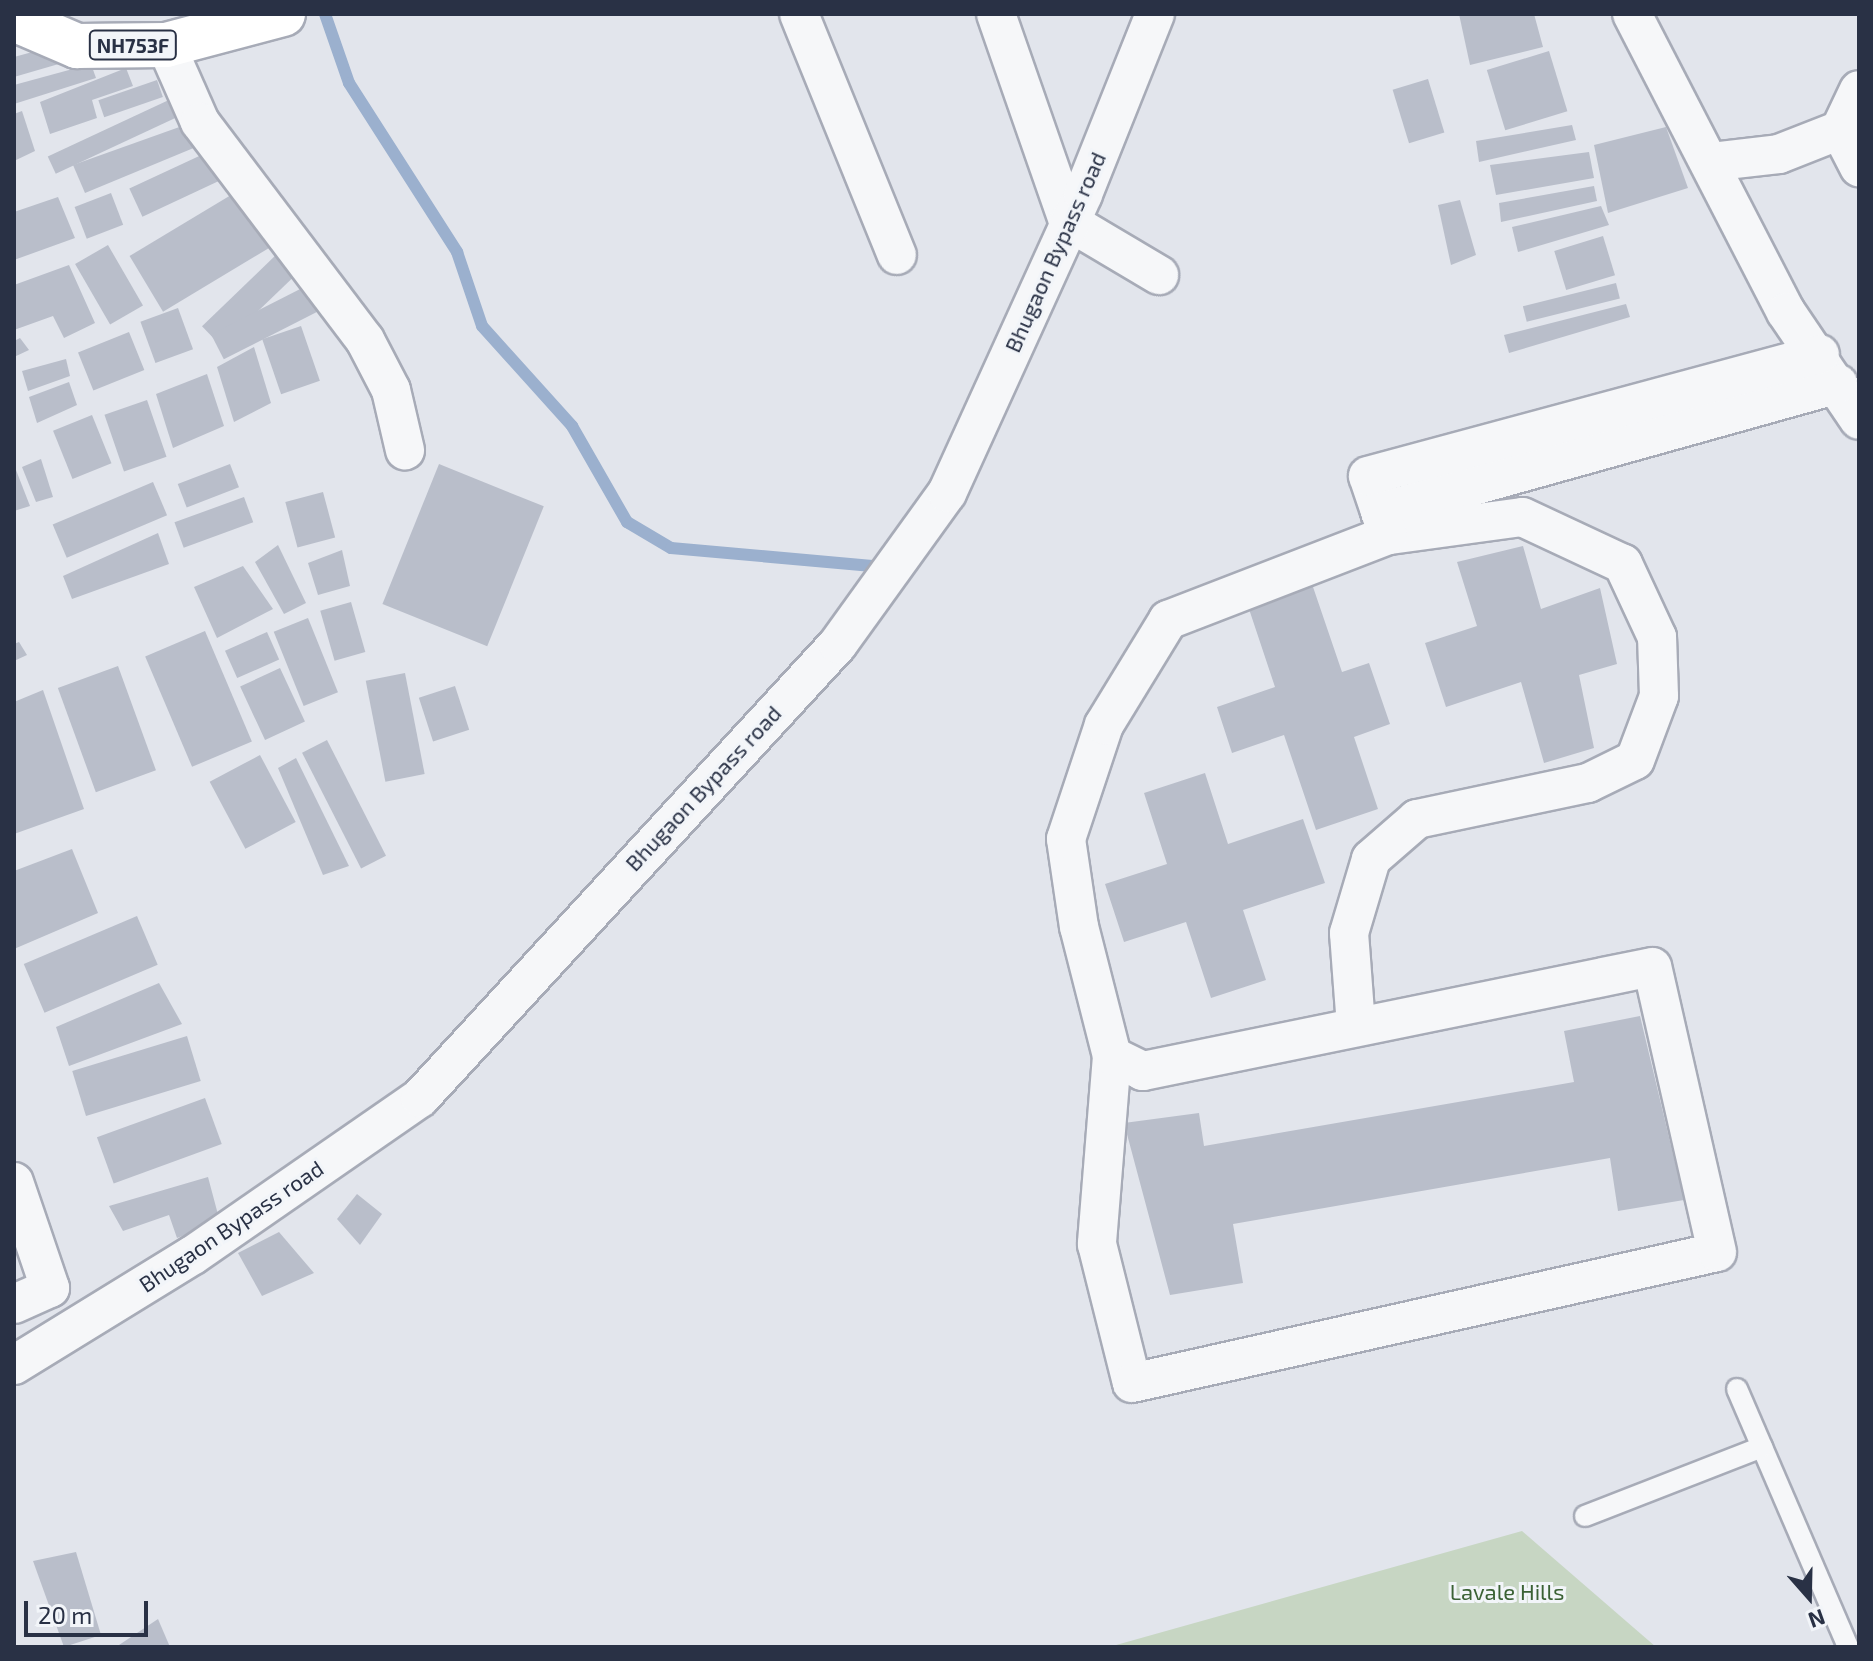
<!DOCTYPE html>
<html>
<head>
<meta charset="utf-8">
<style>
  body { margin:0 }
  #map { position:relative; width:1873px; height:1661px; overflow:hidden; background:#e2e5ec; font-family:"Exo 2",sans-serif }
  div>[style] { position:absolute }
  [style*='--x'] { left:calc(var(--x)*1px); top:calc(var(--y)*1px); width:calc(var(--w)*1px); rotate:calc(var(--a)*1deg) }
  .green>* { inset:0; background:#c7d6c3 }
  .stream>* { height:12px; margin:-6px; padding:0 6px; transform-origin:6px; border-radius:6px; background:#9bb0ce }
  .building>* { inset:0; background:#b9beca; transform-origin:0 0 }
  .roads { filter:drop-shadow(2px 0 #a7abb7) drop-shadow(-2px 0 #a7abb7) drop-shadow(0 2px #a7abb7) drop-shadow(0 -2px #a7abb7) }
  .lane>* { height:20px; margin:-10px; padding:0 10px; transform-origin:10px; border-radius:10px; background:#f6f7f9 }
  .street>* { height:38px; margin:-19px; padding:0 19px; transform-origin:19px; border-radius:19px; background:#f6f7f9 }
  .primary>* { height:44px; margin:-22px; padding:0 22px; transform-origin:22px; border-radius:22px; background:#fff }
  span { translate:-50% -50%; white-space:nowrap; text-align:center; line-height:1.15; -webkit-text-stroke:6px #f2f5f9; paint-order:stroke }
  .shield-label span { padding:2px 6px; background:#f2f5f9; border:2px solid; border-radius:6px; -webkit-text-stroke-width:0 }
  .shield-label { font-size:20px; color:#293145; font-weight:700 }
  .street-label { font-size:22px; color:#293145 }
  .park-label { font-size:22px; color:#3b6235 }
  .frame { position:absolute; inset:0; border:16px solid #293145; pointer-events:none }
  .north { position:absolute; left:1769px; top:1557px; width:80px; height:80px; -webkit-text-stroke:6px #f2f5f9; paint-order:stroke; rotate:160deg; font-size:22px; font-weight:700; line-height:32px; text-align:center; color:#293145 }
  .north::after { content:''; display:block; margin:auto; width:28px; height:36px; background:#293145; clip-path:polygon(50% 0,100% 100%,50% 72%,0 100%) }
  .scale { position:absolute; left:24px; top:1601px; width:124px; height:36px; box-sizing:border-box; border:4px solid #293145; border-top:0; padding-left:10px; font-size:24px; line-height:28px; white-space:nowrap; color:#293145; -webkit-text-stroke:6px #f2f5f9; paint-order:stroke }
</style>
</head>
<body>
<div id="map">
  <div class="green">
    <i style="clip-path:polygon(1522px 1531px,1656px 1647px,1109px 1647px)"></i>
  </div>
  <div class="stream">
    <i style="--x:325;--y:14;--w:73;--a:70.8"></i>
    <i style="--x:349;--y:83;--w:201;--a:57.4"></i>
    <i style="--x:457;--y:252;--w:78;--a:71.3"></i>
    <i style="--x:482;--y:326;--w:135;--a:48"></i>
    <i style="--x:572;--y:426;--w:111;--a:60.2"></i>
    <i style="--x:627;--y:522;--w:51;--a:30.6"></i>
    <i style="--x:671;--y:548;--w:202;--a:5.1"></i>
  </div>
  <div class="building">
    <i style="clip-path:polygon(1459px 14px,1534px 14px,1543px 47px,1470px 65px)"></i>
    <i style="clip-path:polygon(62px 44px,69px 61px,14px 77px,14px 57px)"></i>
    <i style="left:1549px;top:51px;width:63px;height:65px;rotate:73deg"></i>
    <i style="clip-path:polygon(91px 64px,96px 78px,14px 104px,14px 85px)"></i>
    <i style="clip-path:polygon(126px 68px,133px 86px,92px 100px,97px 118px,50px 134px,40px 102px)"></i>
    <i style="left:1428px;top:79px;width:56px;height:37px;rotate:73deg"></i>
    <i style="left:157px;top:80px;width:18px;height:62px;rotate:71deg"></i>
    <i style="left:171px;top:99px;width:19px;height:136px;rotate:65deg"></i>
    <i style="clip-path:polygon(22px 111px,35px 151px,14px 161px,14px 114px)"></i>
    <i style="clip-path:polygon(185px 125px,196px 147px,85px 193px,73px 165px)"></i>
    <i style="clip-path:polygon(1572px 125px,1576px 140px,1479px 162px,1476px 141px)"></i>
    <i style="clip-path:polygon(1666px 127px,1688px 188px,1608px 213px,1594px 145px)"></i>
    <i style="left:210px;top:151px;width:31px;height:89px;rotate:65deg"></i>
    <i style="clip-path:polygon(1589px 152px,1594px 178px,1496px 195px,1490px 165px)"></i>
    <i style="clip-path:polygon(1594px 186px,1597px 201px,1501px 222px,1499px 203px)"></i>
    <i style="left:241px;top:189px;width:65px;height:130px;rotate:59deg"></i>
    <i style="left:111px;top:193px;width:34px;height:39px;rotate:69deg"></i>
    <i style="clip-path:polygon(58px 197px,75px 238px,14px 260px,14px 212px)"></i>
    <i style="clip-path:polygon(1460px 200px,1476px 255px,1451px 265px,1438px 205px)"></i>
    <i style="clip-path:polygon(1601px 206px,1609px 225px,1518px 252px,1512px 227px)"></i>
    <i style="left:1603px;top:236px;width:41px;height:51px;rotate:73deg"></i>
    <i style="left:108px;top:245px;width:70px;height:38px;rotate:60deg"></i>
    <i style="left:279px;top:252px;width:28px;height:107px;rotate:46deg"></i>
    <i style="clip-path:polygon(69px 265px,95px 323px,64px 338px,53px 316px,14px 330px,14px 285px)"></i>
    <i style="left:1616px;top:283px;width:16px;height:96px;rotate:76deg"></i>
    <i style="left:310px;top:284px;width:28px;height:111px;rotate:63deg"></i>
    <i style="clip-path:polygon(1626px 304px,1630px 317px,1509px 353px,1504px 335px)"></i>
    <i style="left:178px;top:308px;width:44px;height:40px;rotate:70deg"></i>
    <i style="left:301px;top:326px;width:58px;height:41px;rotate:71deg"></i>
    <i style="left:129px;top:332px;width:41px;height:55px;rotate:68deg"></i>
    <i style="clip-path:polygon(20px 338px,29px 350px,14px 357px,14px 341px)"></i>
    <i style="clip-path:polygon(254px 347px,271px 403px,234px 422px,217px 367px)"></i>
    <i style="clip-path:polygon(66px 359px,70px 376px,28px 391px,22px 371px)"></i>
    <i style="clip-path:polygon(207px 374px,224px 426px,173px 448px,156px 394px)"></i>
    <i style="clip-path:polygon(69px 382px,77px 405px,37px 423px,29px 397px)"></i>
    <i style="left:147px;top:400px;width:60px;height:45px;rotate:71deg"></i>
    <i style="left:92px;top:415px;width:52px;height:42px;rotate:68deg"></i>
    <i style="clip-path:polygon(41px 459px,53px 497px,36px 502px,22px 467px)"></i>
    <i style="left:230px;top:464px;width:25px;height:56px;rotate:69deg"></i>
    <i style="left:439px;top:464px;width:113px;height:151px;rotate:22deg"></i>
    <i style="clip-path:polygon(16px 470px,30px 506px,14px 511px,14px 471px)"></i>
    <i style="left:153px;top:482px;width:36px;height:109px;rotate:67deg"></i>
    <i style="left:323px;top:492px;width:47px;height:39px;rotate:75deg"></i>
    <i style="left:244px;top:497px;width:27px;height:74px;rotate:70deg"></i>
    <i style="clip-path:polygon(158px 533px,169px 564px,72px 599px,63px 576px)"></i>
    <i style="clip-path:polygon(278px 545px,306px 603px,284px 614px,255px 562px)"></i>
    <i style="clip-path:polygon(1523px 546px,1541px 609px,1600px 588px,1617px 664px,1579px 675px,1594px 748px,1544px 763px,1521px 682px,1446px 707px,1425px 643px,1477px 626px,1457px 562px)"></i>
    <i style="clip-path:polygon(342px 550px,350px 586px,318px 595px,308px 563px)"></i>
    <i style="clip-path:polygon(243px 566px,273px 609px,217px 638px,194px 587px)"></i>
    <i style="clip-path:polygon(1312px 584px,1342px 672px,1369px 663px,1390px 724px,1354px 737px,1378px 809px,1316px 830px,1284px 735px,1232px 753px,1217px 707px,1275px 687px,1248px 606px)"></i>
    <i style="left:351px;top:602px;width:52px;height:32px;rotate:74deg"></i>
    <i style="left:308px;top:618px;width:80px;height:37px;rotate:68deg"></i>
    <i style="left:205px;top:631px;width:120px;height:65px;rotate:67deg"></i>
    <i style="left:267px;top:632px;width:30px;height:46px;rotate:66deg"></i>
    <i style="clip-path:polygon(19px 642px,27px 655px,14px 661px,14px 644px)"></i>
    <i style="left:118px;top:666px;width:111px;height:64px;rotate:70deg"></i>
    <i style="left:280px;top:668px;width:59px;height:44px;rotate:65deg"></i>
    <i style="left:405px;top:673px;width:103px;height:40px;rotate:79deg"></i>
    <i style="left:455px;top:686px;width:46px;height:38px;rotate:72deg"></i>
    <i style="clip-path:polygon(43px 690px,84px 809px,14px 834px,14px 702px)"></i>
    <i style="left:327px;top:740px;width:130px;height:28px;rotate:63deg"></i>
    <i style="left:260px;top:755px;width:76px;height:57px;rotate:62deg"></i>
    <i style="clip-path:polygon(296px 758px,349px 866px,323px 875px,278px 768px)"></i>
    <i style="clip-path:polygon(1205px 773px,1228px 844px,1303px 819px,1325px 883px,1243px 910px,1266px 980px,1211px 998px,1186px 922px,1124px 942px,1105px 884px,1167px 864px,1144px 793px)"></i>
    <i style="clip-path:polygon(72px 849px,98px 913px,14px 949px,14px 871px)"></i>
    <i style="left:137px;top:916px;width:53px;height:123px;rotate:67deg"></i>
    <i style="clip-path:polygon(159px 983px,182px 1024px,69px 1066px,56px 1027px)"></i>
    <i style="clip-path:polygon(1640px 1016px,1684px 1200px,1618px 1211px,1610px 1158px,1233px 1224px,1243px 1283px,1170px 1295px,1124px 1123px,1199px 1113px,1204px 1146px,1574px 1082px,1564px 1031px)"></i>
    <i style="left:187px;top:1036px;width:47px;height:120px;rotate:73deg"></i>
    <i style="left:205px;top:1098px;width:49px;height:115px;rotate:70deg"></i>
    <i style="clip-path:polygon(208px 1177px,220px 1222px,177px 1238px,169px 1215px,123px 1231px,109px 1206px)"></i>
    <i style="clip-path:polygon(357px 1194px,382px 1214px,360px 1245px,337px 1219px)"></i>
    <i style="clip-path:polygon(279px 1232px,314px 1273px,262px 1296px,238px 1253px)"></i>
    <i style="clip-path:polygon(76px 1552px,101px 1635px,64px 1647px,33px 1561px)"></i>
    <i style="clip-path:polygon(158px 1619px,170px 1647px,116px 1647px)"></i>
  </div>
  <div class="roads">
    <div class="lane">
      <i style="--x:1737;--y:1389;--w:281;--a:66.7"></i>
      <i style="--x:1585;--y:1516;--w:190;--a:-21.3"></i>
    </div>
    <div class="street">
      <i style="--x:799;--y:14;--w:260;--a:67.9"></i>
      <i style="--x:996;--y:14;--w:219;--a:70.8"></i>
      <i style="--x:1068;--y:221;--w:106;--a:30.7"></i>
      <i style="--x:1632;--y:14;--w:335;--a:62.7"></i>
      <i style="--x:1786;--y:312;--w:130;--a:55.9"></i>
      <i style="--x:166;--y:45;--w:84;--a:66.2"></i>
      <i style="--x:200;--y:122;--w:273;--a:52.9"></i>
      <i style="--x:365;--y:340;--w:56;--a:62.5"></i>
      <i style="--x:391;--y:390;--w:62;--a:76.9"></i>
      <i style="--x:1840;--y:130;--w:42;--a:62.8"></i>
      <i style="--x:1710;--y:162;--w:69;--a:-6.6"></i>
      <i style="--x:1779;--y:154;--w:66;--a:-21.5"></i>
      <i style="--x:1840;--y:130;--w:44;--a:-64.6"></i>
      <i style="--x:1380;--y:512;--w:476;--a:-15.6"></i>
      <i style="--x:1356;--y:1026;--w:93;--a:-94.3"></i>
      <i style="--x:1349;--y:933;--w:77;--a:-73.4"></i>
      <i style="--x:1371;--y:859;--w:61;--a:-41"></i>
      <i style="--x:1417;--y:819;--w:175;--a:-11.9"></i>
      <i style="--x:1588;--y:783;--w:52;--a:-26.1"></i>
      <i style="--x:1635;--y:760;--w:68;--a:-69.4"></i>
      <i style="--x:1659;--y:696;--w:59;--a:-91.9"></i>
      <i style="--x:1657;--y:637;--w:81;--a:-115"></i>
      <i style="--x:1623;--y:564;--w:111;--a:-155"></i>
      <i style="--x:1522;--y:517;--w:135;--a:172.3"></i>
      <i style="--x:1112;--y:1056;--w:189;--a:94.6"></i>
      <i style="--x:1097;--y:1244;--w:143;--a:75.9"></i>
      <i style="--x:1132;--y:1383;--w:599;--a:-12.62"></i>
      <i style="--x:1717;--y:1252;--w:292;--a:-102.8"></i>
      <i style="--x:1652;--y:967;--w:520;--a:168.45"></i>
      <i style="--x:1143;--y:1071;--w:34;--a:-154"></i>
      <i style="--x:1112;--y:1056;--w:133;--a:-104.3"></i>
      <i style="--x:1079;--y:927;--w:89;--a:-98.4"></i>
      <i style="--x:1066;--y:839;--w:120;--a:-71.6"></i>
      <i style="--x:1104;--y:725;--w:123;--a:-58.6"></i>
      <i style="--x:1168;--y:620;--w:236;--a:-21.1"></i>
      <i style="--x:1388;--y:535;--w:62;--a:-108.7"></i>
      <i style="--x:1368;--y:476;--w:468;--a:-15.1"></i>
      <i style="--x:14;--y:1182;--w:112;--a:71.2"></i>
      <i style="--x:50;--y:1288;--w:39;--a:156"></i>
      <i style="--x:14;--y:1365;--w:210;--a:-31.6"></i>
      <i style="--x:193;--y:1255;--w:276;--a:-34.7"></i>
      <i style="--x:420;--y:1098;--w:617;--a:-47.36"></i>
      <i style="--x:838;--y:644;--w:186;--a:-54.2"></i>
      <i style="--x:947;--y:493;--w:328;--a:-65.5"></i>
      <i style="--x:1083;--y:194;--w:194;--a:-68.2"></i>
    </div>
    <div class="primary">
      <i style="--x:14;--y:19;--w:69;--a:23.2"></i>
      <i style="--x:77;--y:46;--w:89;--a:-0.6"></i>
      <i style="--x:166;--y:45;--w:121;--a:-14.8"></i>
    </div>
  </div>
  <div class="shield-label">
    <span style="left:133px;top:45px">NH753F</span>
  </div>
  <div class="street-label">
    <span style="left:1055px;top:252px;rotate:-66deg">Bhugaon Bypass road</span>
    <span style="left:703px;top:788px;rotate:-47deg">Bhugaon Bypass road</span>
    <span style="left:231px;top:1226px;rotate:-34deg">Bhugaon Bypass road</span>
  </div>
  <div class="park-label">
    <span style="left:1507px;top:1592px">Lavale Hills</span>
  </div>
  <div class="frame"></div>
  <div class="north">N</div>
  <div class="scale">20 m</div>
</div>
</body>
</html>
